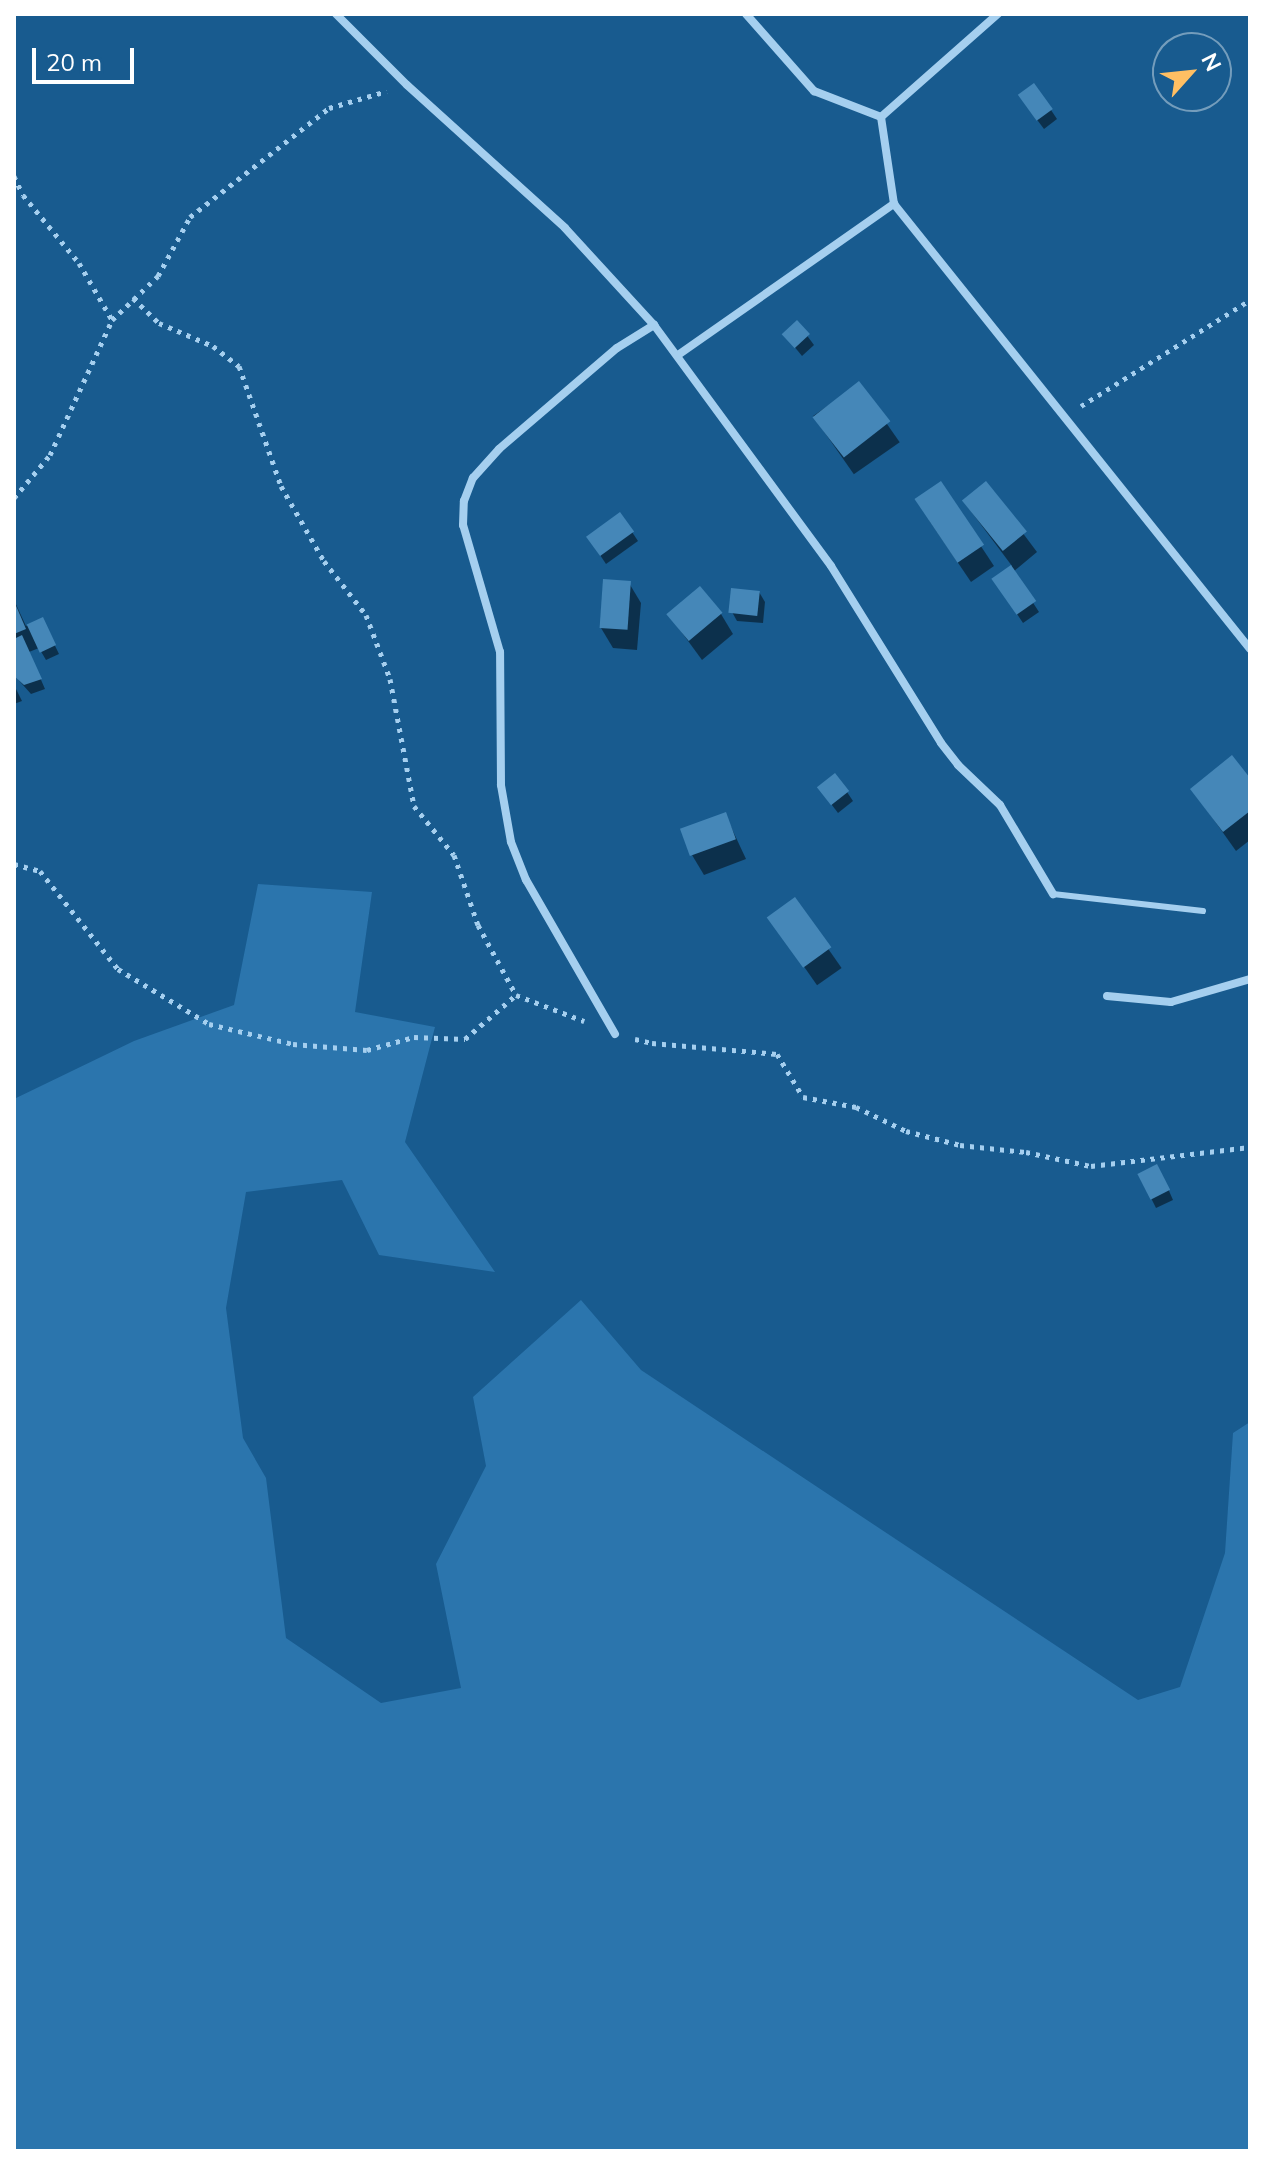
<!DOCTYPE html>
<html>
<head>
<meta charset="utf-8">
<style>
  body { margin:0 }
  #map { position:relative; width:1264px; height:2165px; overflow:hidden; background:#185b8f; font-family:Mulish,sans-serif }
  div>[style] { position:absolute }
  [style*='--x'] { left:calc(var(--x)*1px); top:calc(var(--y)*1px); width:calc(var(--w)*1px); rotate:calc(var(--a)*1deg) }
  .green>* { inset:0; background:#2b75ad }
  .shadow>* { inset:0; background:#0007; transform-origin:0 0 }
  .building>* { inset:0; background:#4587b8; transform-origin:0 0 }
  .path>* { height:5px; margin-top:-2.5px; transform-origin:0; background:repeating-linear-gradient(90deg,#a5cfef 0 4px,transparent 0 10px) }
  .lane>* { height:6px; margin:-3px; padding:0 3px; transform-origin:3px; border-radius:3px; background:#a5cfef }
  .street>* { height:8px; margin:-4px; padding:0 4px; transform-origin:4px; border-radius:4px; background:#a5cfef }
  span { translate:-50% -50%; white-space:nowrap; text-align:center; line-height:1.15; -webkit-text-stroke:8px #185b8f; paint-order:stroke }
  .frame { position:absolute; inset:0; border:16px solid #fff; pointer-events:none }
  .north { position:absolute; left:1152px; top:32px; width:80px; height:80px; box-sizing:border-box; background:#185b8f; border:2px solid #749dbc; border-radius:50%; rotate:63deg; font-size:22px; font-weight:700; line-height:32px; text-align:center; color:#fff }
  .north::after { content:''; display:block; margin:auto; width:28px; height:36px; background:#ffbf63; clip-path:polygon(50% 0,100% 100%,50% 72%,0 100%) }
  .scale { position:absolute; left:32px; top:48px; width:102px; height:36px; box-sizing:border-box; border:4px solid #fff; border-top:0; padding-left:10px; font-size:24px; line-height:28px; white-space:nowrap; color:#fff; -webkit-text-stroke:6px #185b8f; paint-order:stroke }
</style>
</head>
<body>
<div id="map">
  <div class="green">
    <i style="clip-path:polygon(258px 884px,372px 892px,355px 1012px,435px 1027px,405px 1142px,495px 1272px,379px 1255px,342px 1180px,246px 1192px,226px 1308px,243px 1438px,266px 1478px,286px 1638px,381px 1703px,461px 1688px,436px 1564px,486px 1466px,473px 1397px,581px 1300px,641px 1370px,1138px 1700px,1180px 1687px,1225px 1553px,1233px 1433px,1250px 1422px,1250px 2151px,14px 2151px,14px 1099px,134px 1041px,234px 1005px)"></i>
  </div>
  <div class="shadow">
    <i style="clip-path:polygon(1026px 105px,1051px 110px,1057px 119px,1044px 129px)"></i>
    <i style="clip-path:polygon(797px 322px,814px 345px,802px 356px,784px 334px)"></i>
    <i style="left:859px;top:384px;width:71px;height:56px;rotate:55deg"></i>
    <i style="clip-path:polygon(940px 484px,994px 566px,971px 582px,929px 520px)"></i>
    <i style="clip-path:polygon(986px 484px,1037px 552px,1013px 572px,1039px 612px,1023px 623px,994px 580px,1012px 566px,964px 502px)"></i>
    <i style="clip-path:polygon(632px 532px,638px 541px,606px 564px,594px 546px)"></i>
    <i style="clip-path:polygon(629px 583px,641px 603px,637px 650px,613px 648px,601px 628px)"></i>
    <i style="clip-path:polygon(759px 592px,765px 602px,763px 623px,737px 621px,732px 612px)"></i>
    <i style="clip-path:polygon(14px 600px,26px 626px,42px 619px,59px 654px,46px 660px,39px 648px,29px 652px,45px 689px,31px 694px,14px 675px)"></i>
    <i style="clip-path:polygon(721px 614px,733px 634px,702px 660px,669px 615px)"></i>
    <i style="clip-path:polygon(14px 685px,22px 701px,14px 704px)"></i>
    <i style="clip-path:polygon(1250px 781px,1250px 840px,1236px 851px,1192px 789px)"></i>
    <i style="clip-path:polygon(819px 788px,847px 792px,853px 801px,838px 813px)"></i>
    <i style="clip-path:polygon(725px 814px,746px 859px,704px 875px,692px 855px)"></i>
    <i style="left:794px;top:900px;width:83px;height:30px;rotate:55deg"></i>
    <i style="clip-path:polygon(1139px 1174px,1162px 1175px,1173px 1200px,1156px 1208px)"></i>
  </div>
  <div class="building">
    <i style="left:1034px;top:83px;width:32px;height:20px;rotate:54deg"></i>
    <i style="left:797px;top:320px;width:19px;height:21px;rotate:47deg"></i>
    <i style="left:859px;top:381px;width:51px;height:59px;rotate:52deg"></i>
    <i style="left:941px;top:481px;width:77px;height:32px;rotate:56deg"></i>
    <i style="left:986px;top:481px;width:65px;height:31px;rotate:51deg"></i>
    <i style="left:620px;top:512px;width:24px;height:42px;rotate:54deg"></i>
    <i style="left:1011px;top:565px;width:44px;height:24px;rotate:55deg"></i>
    <i style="left:603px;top:579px;width:28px;height:49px;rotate:4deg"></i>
    <i style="left:700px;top:586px;width:35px;height:44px;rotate:50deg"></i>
    <i style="left:731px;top:588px;width:29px;height:25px;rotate:6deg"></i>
    <i style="clip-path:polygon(14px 601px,26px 629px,14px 634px)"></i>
    <i style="left:43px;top:617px;width:31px;height:18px;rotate:65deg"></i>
    <i style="clip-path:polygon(22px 635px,42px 679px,24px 685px,14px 676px,14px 639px)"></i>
    <i style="clip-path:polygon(1232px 755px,1250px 778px,1250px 811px,1223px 832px,1190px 789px)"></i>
    <i style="left:835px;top:773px;width:23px;height:23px;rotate:52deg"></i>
    <i style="left:726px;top:812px;width:29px;height:49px;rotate:70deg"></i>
    <i style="left:795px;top:897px;width:62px;height:35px;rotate:54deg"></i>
    <i style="left:1157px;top:1164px;width:29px;height:22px;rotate:63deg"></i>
  </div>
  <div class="path">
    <i style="--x:14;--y:176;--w:21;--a:65"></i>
    <i style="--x:23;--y:195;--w:88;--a:50.5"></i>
    <i style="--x:79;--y:263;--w:66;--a:59.9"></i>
    <i style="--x:133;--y:298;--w:36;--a:44"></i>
    <i style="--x:159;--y:323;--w:59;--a:23.1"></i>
    <i style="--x:213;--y:346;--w:33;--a:38"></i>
    <i style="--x:239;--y:366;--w:127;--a:70.7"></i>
    <i style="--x:281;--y:486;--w:86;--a:60.2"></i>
    <i style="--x:324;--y:561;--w:68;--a:52.1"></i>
    <i style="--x:366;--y:615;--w:68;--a:69.4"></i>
    <i style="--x:390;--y:679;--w:129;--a:79.3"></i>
    <i style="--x:414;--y:806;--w:63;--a:50.8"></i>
    <i style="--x:454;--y:855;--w:74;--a:71.1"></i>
    <i style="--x:478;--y:925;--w:80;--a:61.5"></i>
    <i style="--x:1081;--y:406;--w:199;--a:-32.1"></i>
    <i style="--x:14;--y:498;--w:56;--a:-50.1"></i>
    <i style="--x:50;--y:455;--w:149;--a:-65.3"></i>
    <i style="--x:112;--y:320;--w:64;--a:-43.7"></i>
    <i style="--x:158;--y:276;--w:67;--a:-61.5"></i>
    <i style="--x:190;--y:217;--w:177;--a:-38.1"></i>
    <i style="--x:329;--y:108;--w:60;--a:-16.3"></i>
    <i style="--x:14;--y:864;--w:27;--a:15"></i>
    <i style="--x:40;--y:871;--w:125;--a:51.5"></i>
    <i style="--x:118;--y:969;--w:106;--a:31.1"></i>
    <i style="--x:209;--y:1024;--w:86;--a:13.4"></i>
    <i style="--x:293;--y:1044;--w:74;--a:4.6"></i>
    <i style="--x:367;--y:1050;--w:49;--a:-15.5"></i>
    <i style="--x:414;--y:1037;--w:51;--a:2.2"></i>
    <i style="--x:465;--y:1039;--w:67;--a:-40.8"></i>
    <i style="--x:516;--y:995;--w:73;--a:20.9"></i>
    <i style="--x:635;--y:1039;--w:17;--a:13"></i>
    <i style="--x:652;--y:1043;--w:125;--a:5"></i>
    <i style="--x:777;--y:1054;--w:50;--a:58.8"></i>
    <i style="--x:803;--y:1097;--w:54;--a:10.7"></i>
    <i style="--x:856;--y:1107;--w:55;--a:25.6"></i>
    <i style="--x:906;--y:1131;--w:56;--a:14.5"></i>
    <i style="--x:960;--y:1145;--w:66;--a:6.1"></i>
    <i style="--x:1026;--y:1152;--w:66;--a:12.2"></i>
    <i style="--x:1091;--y:1166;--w:160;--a:-6.8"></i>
  </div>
  <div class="lane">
    <i style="--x:1053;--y:894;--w:151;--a:6.5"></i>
  </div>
  <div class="street">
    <i style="--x:336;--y:14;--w:100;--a:45"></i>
    <i style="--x:407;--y:85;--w:213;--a:42.1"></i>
    <i style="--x:565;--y:228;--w:132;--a:47.5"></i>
    <i style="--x:654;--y:325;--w:299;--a:53.7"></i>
    <i style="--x:831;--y:566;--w:208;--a:58.1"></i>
    <i style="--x:941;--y:743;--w:28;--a:52"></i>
    <i style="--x:958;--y:765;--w:58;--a:43.6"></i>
    <i style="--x:1000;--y:805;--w:104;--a:59.2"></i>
    <i style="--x:746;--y:14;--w:103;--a:48.6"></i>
    <i style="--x:814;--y:91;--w:72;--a:21.2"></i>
    <i style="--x:881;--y:117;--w:88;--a:81.5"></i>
    <i style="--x:894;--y:204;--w:570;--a:51.34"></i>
    <i style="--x:881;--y:117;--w:156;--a:-41.4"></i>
    <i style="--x:678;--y:355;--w:264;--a:-35"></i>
    <i style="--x:1107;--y:996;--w:64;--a:5.4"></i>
    <i style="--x:1171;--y:1002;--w:82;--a:-16.2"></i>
    <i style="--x:615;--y:1034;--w:178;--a:-120"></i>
    <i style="--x:526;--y:880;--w:41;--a:-111.5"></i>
    <i style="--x:511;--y:842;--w:58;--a:-100"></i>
    <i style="--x:501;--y:785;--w:133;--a:-90.4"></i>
    <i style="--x:500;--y:652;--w:132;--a:-106.2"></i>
    <i style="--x:463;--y:525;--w:24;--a:-88"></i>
    <i style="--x:464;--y:501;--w:25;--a:-69"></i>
    <i style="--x:473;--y:478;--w:39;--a:-48"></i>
    <i style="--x:499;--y:449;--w:155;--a:-40.6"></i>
    <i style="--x:617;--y:348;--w:44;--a:-31.9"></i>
  </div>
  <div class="frame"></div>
  <div class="north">N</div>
  <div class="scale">20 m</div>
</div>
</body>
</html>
